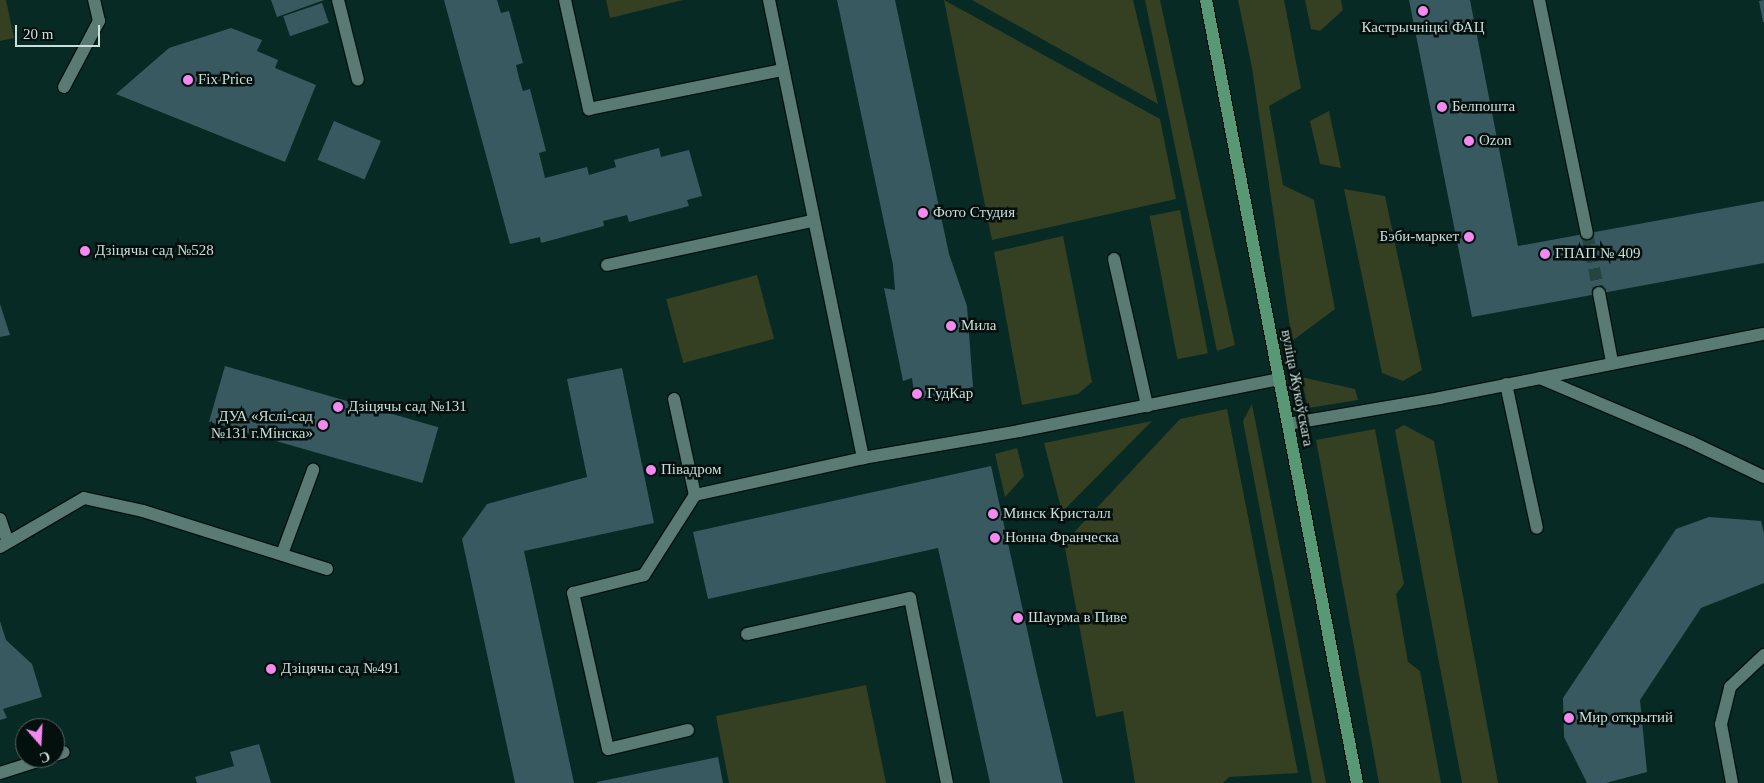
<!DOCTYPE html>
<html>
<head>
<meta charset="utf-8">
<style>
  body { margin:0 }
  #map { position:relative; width:1764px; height:783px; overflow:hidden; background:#082a25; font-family:Georgia,serif }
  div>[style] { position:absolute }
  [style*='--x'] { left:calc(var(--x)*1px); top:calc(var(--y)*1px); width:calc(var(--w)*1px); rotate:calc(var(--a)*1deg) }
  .green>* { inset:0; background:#353f21; transform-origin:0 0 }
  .building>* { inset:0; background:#38595f; transform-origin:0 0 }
  .minor-tunnel>* { height:12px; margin-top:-6px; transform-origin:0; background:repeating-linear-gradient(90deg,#254540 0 12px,transparent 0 18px) }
  .roads { filter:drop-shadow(1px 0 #00110e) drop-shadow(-1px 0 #00110e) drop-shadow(0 1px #00110e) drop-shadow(0 -1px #00110e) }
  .minor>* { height:12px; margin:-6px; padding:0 6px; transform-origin:6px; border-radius:6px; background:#597b74 }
  .major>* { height:12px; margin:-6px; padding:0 6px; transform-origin:6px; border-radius:6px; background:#599874 }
  .dots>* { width:14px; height:14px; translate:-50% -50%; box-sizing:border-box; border:2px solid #04100e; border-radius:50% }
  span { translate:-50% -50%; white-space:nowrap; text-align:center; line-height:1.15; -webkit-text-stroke:5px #04100e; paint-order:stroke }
  .poi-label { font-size:15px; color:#ccdeda }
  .left { translate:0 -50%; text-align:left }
  .right { translate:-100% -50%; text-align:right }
  .street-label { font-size:15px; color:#ccdeda }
  .north { position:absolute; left:15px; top:718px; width:50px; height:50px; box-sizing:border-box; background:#04100e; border:1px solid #546260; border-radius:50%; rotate:161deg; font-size:14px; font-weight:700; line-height:20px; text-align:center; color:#ccdeda }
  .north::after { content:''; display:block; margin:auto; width:18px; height:22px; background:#f489f0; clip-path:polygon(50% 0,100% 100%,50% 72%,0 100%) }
  .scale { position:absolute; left:15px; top:25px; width:85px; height:22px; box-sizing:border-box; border:2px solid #ccdeda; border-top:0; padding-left:6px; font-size:15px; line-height:18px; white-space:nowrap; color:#ccdeda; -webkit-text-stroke:4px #04100e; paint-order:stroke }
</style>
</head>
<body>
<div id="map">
  <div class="green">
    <i style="clip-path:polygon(0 0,6px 0,14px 38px,0 41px)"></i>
    <i style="clip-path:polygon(606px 0,683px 0,610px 18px)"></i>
    <i style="clip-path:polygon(944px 0,1160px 119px,1176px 199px,992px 240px)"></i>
    <i style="clip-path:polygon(972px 0,1133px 0,1158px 104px)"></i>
    <i style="clip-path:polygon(1145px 0,1160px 0,1235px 345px,1217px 351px)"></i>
    <i style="clip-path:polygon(1238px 0,1284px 0,1301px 88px,1269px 106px,1283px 185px,1314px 200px,1335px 309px,1292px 341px,1252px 68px)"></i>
    <i style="clip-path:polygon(1305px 0,1341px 0,1343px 10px,1320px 31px,1311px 29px)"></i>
    <i style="clip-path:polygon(1329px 111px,1341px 168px,1320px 164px,1310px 121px)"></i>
    <i style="clip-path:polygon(1344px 189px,1385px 196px,1422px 370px,1403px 381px,1382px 373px)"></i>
    <i style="left:1180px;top:210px;width:146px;height:31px;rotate:79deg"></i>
    <i style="clip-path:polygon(1063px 236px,1092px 382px,1078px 394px,1022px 405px,994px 252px)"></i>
    <i style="left:757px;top:275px;width:66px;height:94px;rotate:75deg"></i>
    <i style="clip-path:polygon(1301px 377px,1355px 389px,1358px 400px,1308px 408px)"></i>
    <i style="clip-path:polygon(1252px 404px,1326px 783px,1312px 783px,1243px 421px)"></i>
    <i style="clip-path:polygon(1227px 409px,1298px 773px,1229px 777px,1223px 783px,1135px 783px,1123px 711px,1096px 717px,1064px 543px,1180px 419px)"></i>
    <i style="clip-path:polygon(1152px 421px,1062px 512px,1044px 443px)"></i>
    <i style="clip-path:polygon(1404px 425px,1434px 441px,1498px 783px,1462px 783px,1395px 430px)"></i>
    <i style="clip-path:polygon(1375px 429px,1404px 584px,1396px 594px,1408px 662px,1420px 671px,1441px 783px,1379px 783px,1316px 440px)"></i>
    <i style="clip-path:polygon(1017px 448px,1024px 476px,1005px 497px,995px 454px)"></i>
    <i style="clip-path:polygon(866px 685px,886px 783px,729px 783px,716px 716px)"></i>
  </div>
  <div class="building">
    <i style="clip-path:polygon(271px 0,324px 0,277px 17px)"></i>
    <i style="clip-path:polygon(444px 0,497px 0,501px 13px,509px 11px,523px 63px,516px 65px,519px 78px,523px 91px,530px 89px,546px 151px,539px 153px,545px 178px,587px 167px,589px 175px,616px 167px,614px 160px,659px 148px,661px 157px,689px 150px,702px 196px,687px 200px,689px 206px,629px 222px,627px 215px,603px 221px,604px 226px,541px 243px,540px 237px,510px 244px)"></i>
    <i style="clip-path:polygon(837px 0,895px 0,949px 254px,967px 306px,973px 387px,915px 400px,912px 378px,903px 381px,884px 288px,895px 290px,893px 265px)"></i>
    <i style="clip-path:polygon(1409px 0,1470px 0,1518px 246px,1764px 201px,1764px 263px,1472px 317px)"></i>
    <i style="clip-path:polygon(1764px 0,1764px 22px,1763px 22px,1759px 1px)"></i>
    <i style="left:322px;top:3px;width:21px;height:41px;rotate:71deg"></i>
    <i style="clip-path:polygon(231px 28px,262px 40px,257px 51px,278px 60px,275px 68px,316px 85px,285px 162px,116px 94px,169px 48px)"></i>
    <i style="left:334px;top:121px;width:51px;height:42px;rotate:23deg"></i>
    <i style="clip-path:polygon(0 304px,10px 335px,0 337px)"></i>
    <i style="left:225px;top:366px;width:222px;height:58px;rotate:16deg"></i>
    <i style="clip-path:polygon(622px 368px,654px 523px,524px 551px,574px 783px,515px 783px,462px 539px,487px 504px,587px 477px,567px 379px)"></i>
    <i style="clip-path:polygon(991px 466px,1036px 670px,1063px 783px,990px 783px,938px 548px,708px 599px,693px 532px)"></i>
    <i style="clip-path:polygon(1709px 517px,1761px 521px,1764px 533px,1764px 583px,1701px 608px,1640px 700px,1647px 772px,1606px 783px,1587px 783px,1564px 737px,1563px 698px,1676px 529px)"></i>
    <i style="clip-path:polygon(0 621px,6px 640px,32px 664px,42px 697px,3px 709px,7px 718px,0 720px)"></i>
    <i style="clip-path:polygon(259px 744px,271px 783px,197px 783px,195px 777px,234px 766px,230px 752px)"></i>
    <i style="clip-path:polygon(718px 757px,723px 783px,597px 783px,597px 782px)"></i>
  </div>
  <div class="minor-tunnel">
    <i style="--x:1587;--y:233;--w:61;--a:78.7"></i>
  </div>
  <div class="roads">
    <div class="minor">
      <i style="--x:338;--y:0;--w:82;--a:76"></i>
      <i style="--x:565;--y:0;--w:112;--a:77.6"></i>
      <i style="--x:589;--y:109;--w:198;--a:-11.4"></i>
      <i style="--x:769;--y:0;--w:468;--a:78.4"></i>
      <i style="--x:1539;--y:0;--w:238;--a:78.4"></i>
      <i style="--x:64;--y:87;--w:75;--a:-62.1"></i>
      <i style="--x:99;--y:21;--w:22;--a:-103"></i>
      <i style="--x:1114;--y:259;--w:151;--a:77.3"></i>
      <i style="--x:607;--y:265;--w:210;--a:-12.1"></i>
      <i style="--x:1599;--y:293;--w:70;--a:79.3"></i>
      <i style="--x:1540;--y:378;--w:164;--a:23"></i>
      <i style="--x:1691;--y:442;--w:81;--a:25.6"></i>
      <i style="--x:1506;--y:384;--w:147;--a:77.9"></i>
      <i style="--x:674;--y:399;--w:98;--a:77.7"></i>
      <i style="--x:695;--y:495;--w:172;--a:-12.4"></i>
      <i style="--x:863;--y:458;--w:158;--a:-9.8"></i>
      <i style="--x:1019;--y:431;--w:265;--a:-11.3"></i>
      <i style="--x:1288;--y:424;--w:154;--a:-9.7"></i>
      <i style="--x:1440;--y:398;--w:330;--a:-11.2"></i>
      <i style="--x:0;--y:519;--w:24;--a:71"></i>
      <i style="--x:0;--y:547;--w:97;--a:-30.3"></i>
      <i style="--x:84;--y:498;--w:60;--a:12.4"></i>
      <i style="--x:143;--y:511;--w:193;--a:17.5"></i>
      <i style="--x:282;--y:554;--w:90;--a:-69.7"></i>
      <i style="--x:747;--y:634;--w:167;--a:-12.5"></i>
      <i style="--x:910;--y:598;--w:189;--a:78.7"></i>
      <i style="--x:688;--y:730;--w:82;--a:166.6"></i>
      <i style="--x:608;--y:749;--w:160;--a:-102.6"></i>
      <i style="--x:573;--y:593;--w:73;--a:-14.2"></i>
      <i style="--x:644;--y:575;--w:95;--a:-57.5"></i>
      <i style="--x:55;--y:755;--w:9;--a:-18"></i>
      <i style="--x:0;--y:773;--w:49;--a:-17.7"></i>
      <i style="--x:1732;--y:783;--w:60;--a:-100.6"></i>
      <i style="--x:1721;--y:724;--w:38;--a:-76"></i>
      <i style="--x:1730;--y:687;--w:47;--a:-43.3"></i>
    </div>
    <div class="major">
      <i style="--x:1206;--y:0;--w:797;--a:79.08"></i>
    </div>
  </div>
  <div class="dots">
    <i style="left:1423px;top:11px;background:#f489f0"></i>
    <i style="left:188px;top:80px;background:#f489f0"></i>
    <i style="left:1442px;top:107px;background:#f489f0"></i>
    <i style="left:1469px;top:141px;background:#f489f0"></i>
    <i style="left:923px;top:213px;background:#f489f0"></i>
    <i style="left:1469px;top:237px;background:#f489f0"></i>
    <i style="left:85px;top:251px;background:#f489f0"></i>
    <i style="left:1545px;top:254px;background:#f489f0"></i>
    <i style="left:951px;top:326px;background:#f489f0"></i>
    <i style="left:917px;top:394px;background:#f489f0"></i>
    <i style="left:338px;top:407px;background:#f489f0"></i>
    <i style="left:323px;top:425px;background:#f489f0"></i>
    <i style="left:651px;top:470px;background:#f489f0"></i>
    <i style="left:993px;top:514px;background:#f489f0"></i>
    <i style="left:995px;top:538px;background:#f489f0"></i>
    <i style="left:1018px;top:618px;background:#f489f0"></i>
    <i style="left:271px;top:669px;background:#f489f0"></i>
    <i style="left:1569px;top:718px;background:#f489f0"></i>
  </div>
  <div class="poi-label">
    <span style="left:1423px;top:28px">Кастрычніцкі ФАЦ</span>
    <span class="left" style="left:198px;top:80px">Fix Price</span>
    <span class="left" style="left:1452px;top:107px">Белпошта</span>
    <span class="left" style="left:1479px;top:141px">Ozon</span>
    <span class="left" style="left:933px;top:213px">Фото Студия</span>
    <span class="right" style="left:1459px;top:237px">Бэби-маркет</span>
    <span class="left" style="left:95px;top:251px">Дзіцячы сад №528</span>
    <span class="left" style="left:1555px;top:254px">ГПАП № 409</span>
    <span class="left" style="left:961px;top:326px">Мила</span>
    <span class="left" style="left:927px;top:394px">ГудКар</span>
    <span class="left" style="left:348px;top:407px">Дзіцячы сад №131</span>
    <span class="right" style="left:313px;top:425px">ДУА «Яслі-сад<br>№131 г.Мінска»</span>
    <span class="left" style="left:661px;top:470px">Пiвадром</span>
    <span class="left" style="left:1003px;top:514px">Минск Кристалл</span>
    <span class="left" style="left:1005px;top:538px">Нонна Франческа</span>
    <span class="left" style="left:1028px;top:618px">Шаурма в Пиве</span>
    <span class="left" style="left:281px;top:669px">Дзіцячы сад №491</span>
    <span class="left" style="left:1579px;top:718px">Мир открытий</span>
  </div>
  <div class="street-label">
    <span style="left:1297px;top:388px;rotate:79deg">вуліца Жукоўскага</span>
  </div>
  <div class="north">С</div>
  <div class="scale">20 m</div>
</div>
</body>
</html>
